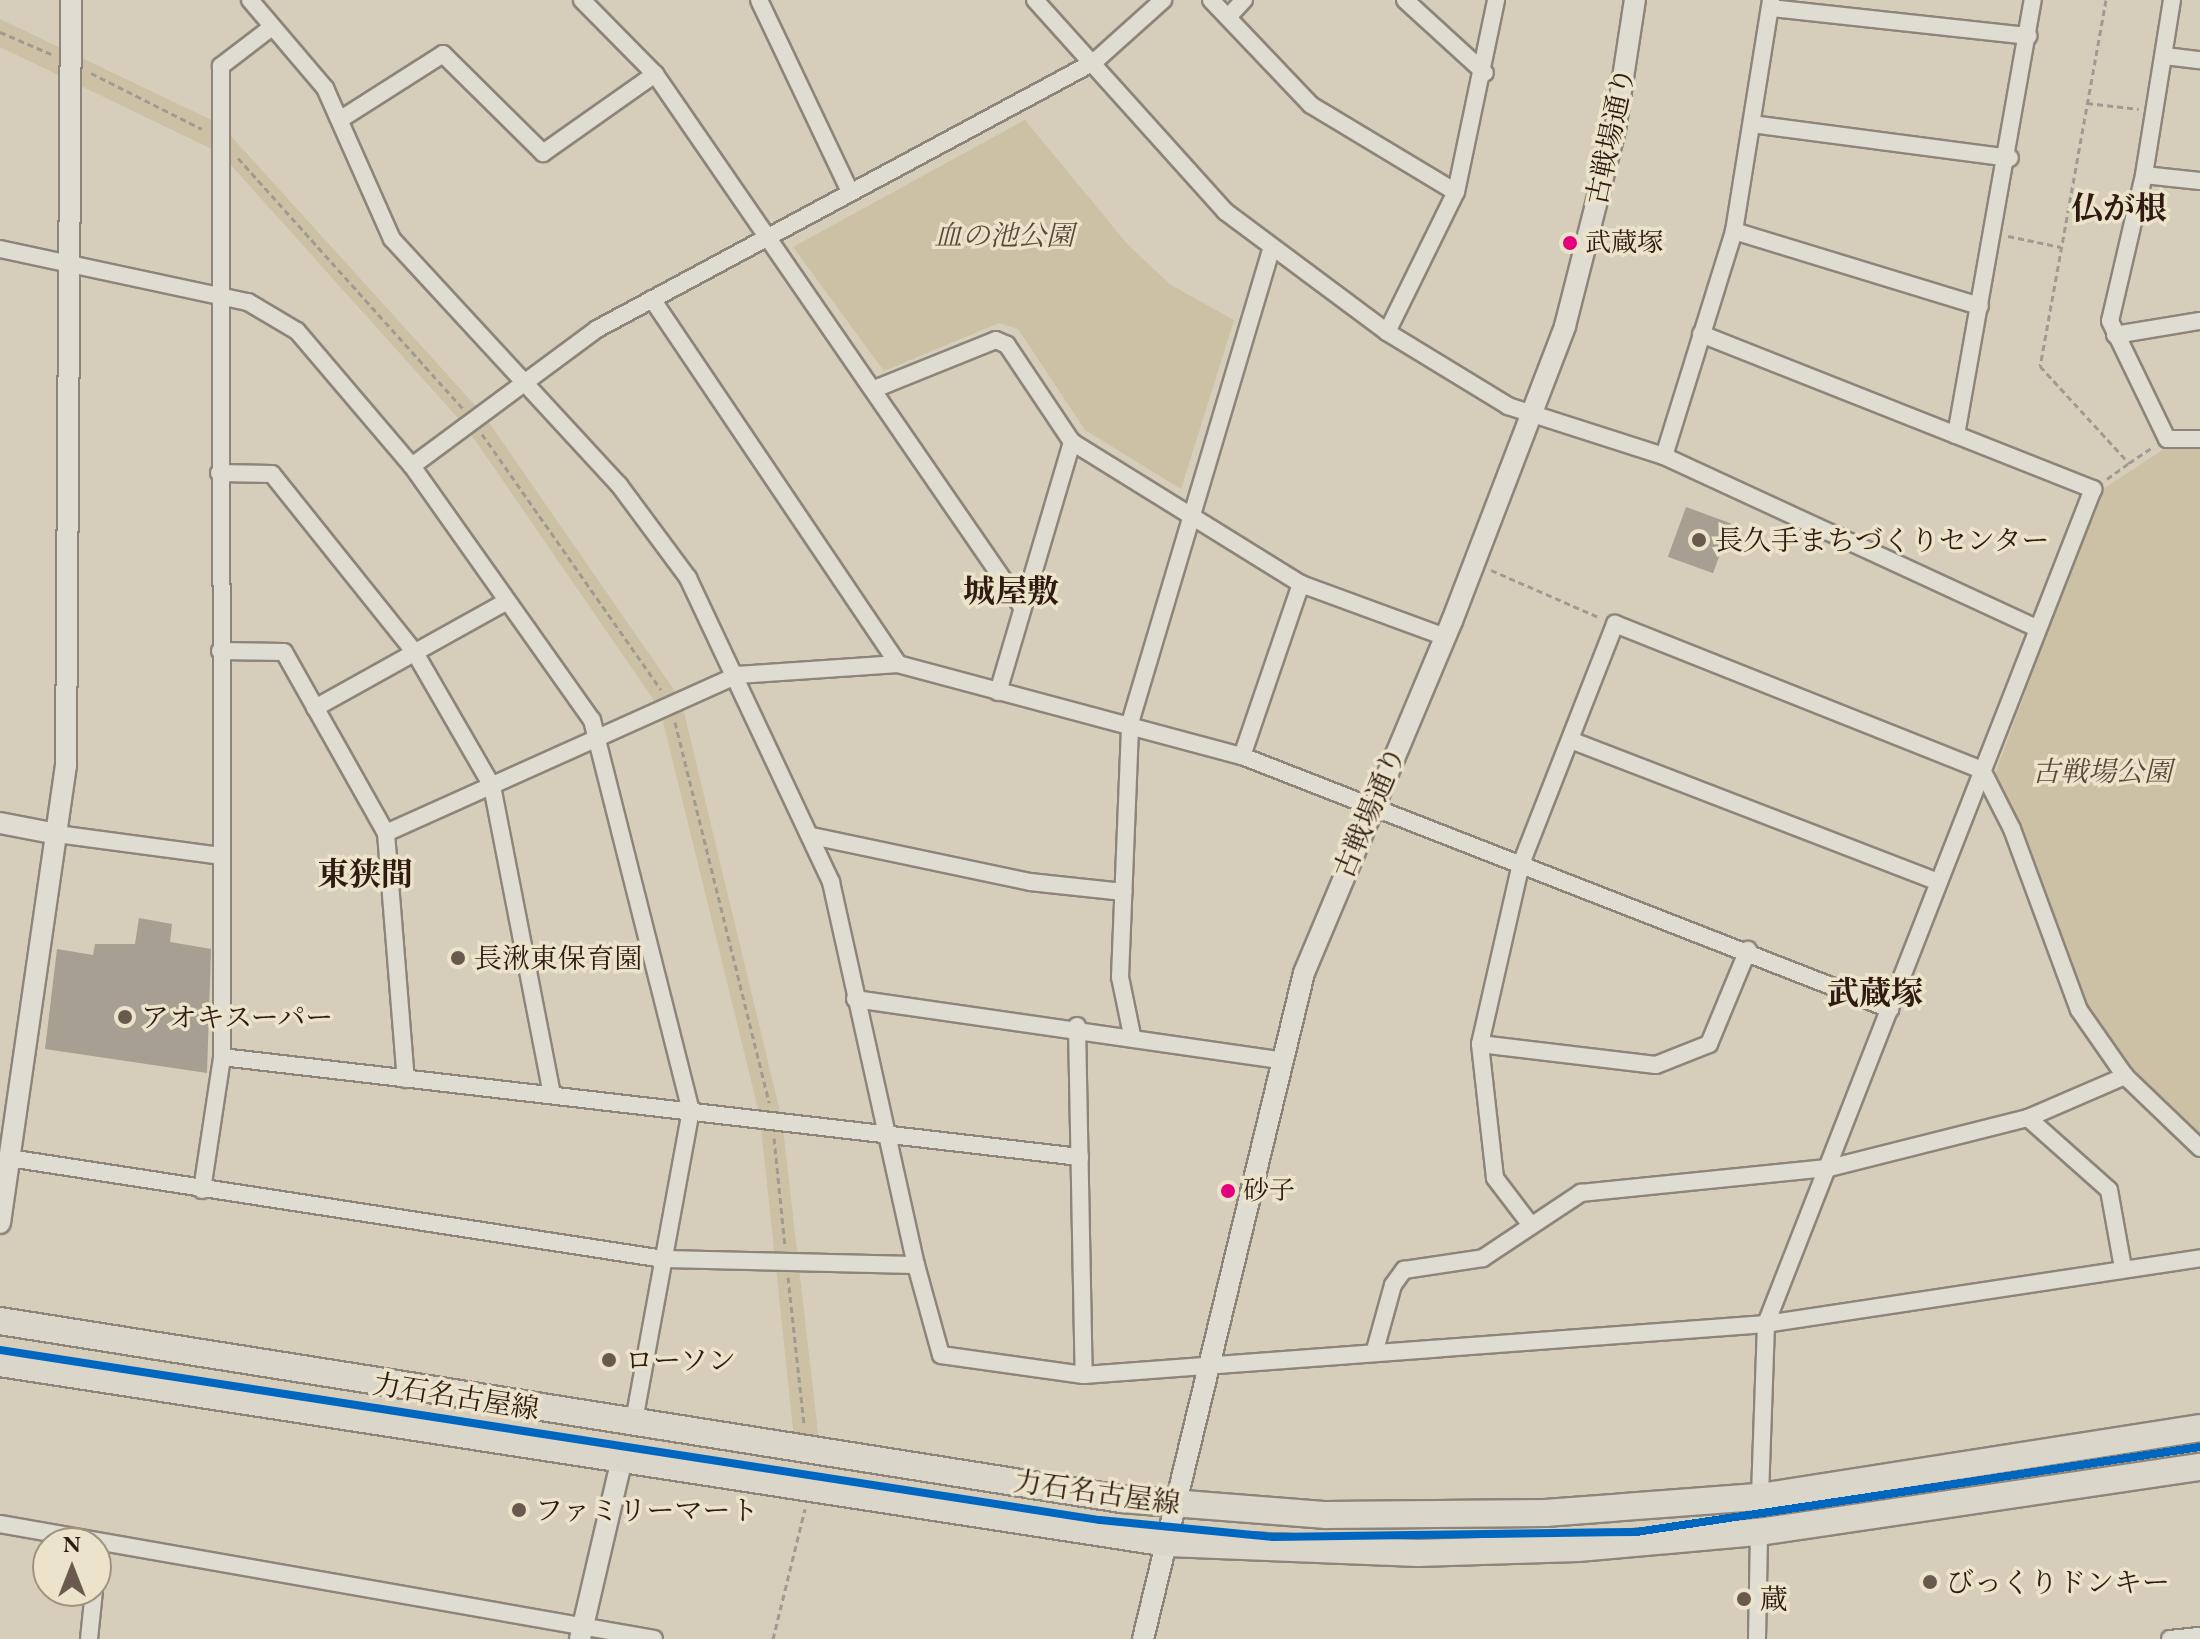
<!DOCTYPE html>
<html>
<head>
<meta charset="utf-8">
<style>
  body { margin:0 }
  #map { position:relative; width:2200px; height:1639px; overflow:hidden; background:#d6ceba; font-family:"EB Garamond","Noto Serif JP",serif }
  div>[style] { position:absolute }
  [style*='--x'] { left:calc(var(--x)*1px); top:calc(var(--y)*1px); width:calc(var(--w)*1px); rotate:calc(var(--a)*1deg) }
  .green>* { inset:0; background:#ccc0a5 }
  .building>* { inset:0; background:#a69f92; transform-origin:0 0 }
  .path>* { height:3px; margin-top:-1.5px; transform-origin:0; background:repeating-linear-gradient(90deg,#a09b92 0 6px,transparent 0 10px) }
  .roads { filter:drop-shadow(2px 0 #8d857a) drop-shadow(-2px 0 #8d857a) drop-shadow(0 2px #8d857a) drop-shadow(0 -2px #8d857a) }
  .minor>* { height:16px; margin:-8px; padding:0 8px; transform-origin:8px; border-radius:8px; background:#dfdcd2 }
  .tertiary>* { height:20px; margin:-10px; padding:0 10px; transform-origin:10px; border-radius:10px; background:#dfdcd2 }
  .primary>* { height:26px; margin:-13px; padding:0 13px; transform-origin:13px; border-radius:13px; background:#dad6ca }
  .rail-1>* { height:8px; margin:-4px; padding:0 4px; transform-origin:4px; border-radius:4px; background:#0067c0 }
  .dots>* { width:22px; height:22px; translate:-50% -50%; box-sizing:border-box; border:4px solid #ece3cb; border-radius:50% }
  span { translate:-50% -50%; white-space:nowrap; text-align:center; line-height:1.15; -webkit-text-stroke:7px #ece3cb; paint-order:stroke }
  .bus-label { font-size:26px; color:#301b13 }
  .left { translate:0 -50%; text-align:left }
  .street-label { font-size:28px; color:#301b13 }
  .park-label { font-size:28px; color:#5c493a; font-style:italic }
  .poi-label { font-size:28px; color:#301b13 }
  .quarter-label { font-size:32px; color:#301b13; font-weight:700 }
  .north { position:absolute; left:32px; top:1527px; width:80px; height:80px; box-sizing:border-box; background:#ece3cb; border:2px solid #a19381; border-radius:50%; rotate:0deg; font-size:22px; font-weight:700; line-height:32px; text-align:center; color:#301b13 }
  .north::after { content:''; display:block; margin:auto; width:28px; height:36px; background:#6a5a4d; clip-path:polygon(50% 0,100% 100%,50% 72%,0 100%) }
</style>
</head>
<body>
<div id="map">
  <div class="green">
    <i style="clip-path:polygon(0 19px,220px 124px,483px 414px,681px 700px,782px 1120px,819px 1442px,794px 1438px,760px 1117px,660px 709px,466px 427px,220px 153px,0 47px)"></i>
    <i style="clip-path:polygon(1025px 120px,1128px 245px,1171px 285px,1234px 320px,1181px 489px,1085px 430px,1018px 329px,999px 323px,884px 371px,793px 247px)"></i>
    <i style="clip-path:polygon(2164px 449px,2200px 449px,2200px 1140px,2146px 1087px,2088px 1008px,1995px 774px,2100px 491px)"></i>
  </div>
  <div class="building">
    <i style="left:1686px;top:507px;width:48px;height:53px;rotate:20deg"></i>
    <i style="clip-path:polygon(139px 918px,172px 924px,170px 942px,211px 949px,207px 1073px,45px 1049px,57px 949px,93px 955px,95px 944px,135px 944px)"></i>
  </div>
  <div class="path">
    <i style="--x:2106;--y:0;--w:372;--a:100.2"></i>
    <i style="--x:2040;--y:366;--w:132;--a:47.5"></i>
    <i style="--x:2129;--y:463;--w:29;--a:-34"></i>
    <i style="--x:0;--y:32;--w:56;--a:23.3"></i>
    <i style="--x:91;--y:73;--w:124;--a:26.8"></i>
    <i style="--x:2087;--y:103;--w:52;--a:6.6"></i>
    <i style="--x:238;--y:158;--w:337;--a:48.1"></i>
    <i style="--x:2008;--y:236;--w:54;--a:11.7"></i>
    <i style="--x:482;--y:434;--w:312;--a:55"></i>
    <i style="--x:2107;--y:479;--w:27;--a:-36"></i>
    <i style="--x:1491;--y:570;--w:120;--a:23.6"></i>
    <i style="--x:675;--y:722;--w:392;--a:76.1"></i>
    <i style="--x:774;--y:1138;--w:109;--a:84.2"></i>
    <i style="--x:788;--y:1277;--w:149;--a:83.8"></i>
    <i style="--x:773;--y:1639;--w:134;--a:-76.2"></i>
  </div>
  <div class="roads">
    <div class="minor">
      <i style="--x:250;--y:0;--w:116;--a:49.6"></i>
      <i style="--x:325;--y:88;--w:165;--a:66.1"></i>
      <i style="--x:392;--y:239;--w:335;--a:47.3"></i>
      <i style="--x:619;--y:485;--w:116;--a:53.4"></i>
      <i style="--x:688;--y:578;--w:336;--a:64.8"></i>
      <i style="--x:831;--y:882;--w:392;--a:77.5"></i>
      <i style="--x:582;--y:0;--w:104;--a:45.4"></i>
      <i style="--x:655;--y:74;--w:647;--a:55.45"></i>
      <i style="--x:759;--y:0;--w:212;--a:64.6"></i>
      <i style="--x:1035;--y:0;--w:285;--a:48"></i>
      <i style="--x:1226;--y:212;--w:201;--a:36.7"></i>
      <i style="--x:1387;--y:332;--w:142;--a:31.4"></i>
      <i style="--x:1508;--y:406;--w:164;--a:17.8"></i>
      <i style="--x:1664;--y:456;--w:410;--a:24.8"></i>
      <i style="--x:1211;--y:0;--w:145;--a:46.4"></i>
      <i style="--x:1311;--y:105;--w:169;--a:31"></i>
      <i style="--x:1405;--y:0;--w:108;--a:42.4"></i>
      <i style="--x:2172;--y:0;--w:177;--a:99.1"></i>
      <i style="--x:2144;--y:175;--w:150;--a:103.1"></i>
      <i style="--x:2110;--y:321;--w:131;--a:64.2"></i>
      <i style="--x:2167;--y:439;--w:33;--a:0"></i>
      <i style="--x:1771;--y:8;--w:259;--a:6.2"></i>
      <i style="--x:1229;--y:16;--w:22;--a:-47"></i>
      <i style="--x:2165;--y:56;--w:35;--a:7"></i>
      <i style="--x:341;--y:119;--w:121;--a:-32.5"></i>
      <i style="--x:443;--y:54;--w:141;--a:44.7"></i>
      <i style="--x:543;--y:153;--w:137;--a:-35.2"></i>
      <i style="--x:1752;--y:124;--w:260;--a:7.5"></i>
      <i style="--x:2144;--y:175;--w:56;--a:6.1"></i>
      <i style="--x:1734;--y:231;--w:257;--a:17"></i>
      <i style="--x:0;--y:249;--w:254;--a:12.1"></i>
      <i style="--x:248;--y:302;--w:57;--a:30.6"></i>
      <i style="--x:297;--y:331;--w:177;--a:49.6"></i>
      <i style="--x:412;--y:466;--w:311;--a:54.7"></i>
      <i style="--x:592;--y:720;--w:402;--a:75.8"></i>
      <i style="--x:691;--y:1110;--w:320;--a:100.4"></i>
      <i style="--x:652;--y:299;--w:440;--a:56"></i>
      <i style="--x:1387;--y:332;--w:156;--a:-63.8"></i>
      <i style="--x:1456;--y:192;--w:196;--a:-78.2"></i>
      <i style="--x:1701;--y:334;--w:422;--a:21.6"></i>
      <i style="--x:2093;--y:489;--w:897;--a:111.39"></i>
      <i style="--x:1766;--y:1324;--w:173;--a:92"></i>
      <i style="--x:2115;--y:335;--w:86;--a:-9.4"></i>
      <i style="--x:877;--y:388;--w:128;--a:-22"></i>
      <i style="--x:996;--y:340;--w:12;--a:24"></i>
      <i style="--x:1007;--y:345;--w:117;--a:56.2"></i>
      <i style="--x:1072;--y:442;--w:269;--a:31.8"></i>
      <i style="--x:1301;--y:584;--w:153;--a:20.2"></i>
      <i style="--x:1956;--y:435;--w:442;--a:-80"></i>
      <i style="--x:1664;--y:456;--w:236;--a:-72.7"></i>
      <i style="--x:1734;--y:231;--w:234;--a:-80.9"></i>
      <i style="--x:412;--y:466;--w:230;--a:-36.5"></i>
      <i style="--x:597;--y:329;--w:564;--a:-28.25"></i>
      <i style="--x:1094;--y:62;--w:93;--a:-41.9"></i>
      <i style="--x:219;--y:473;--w:53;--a:1.1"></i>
      <i style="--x:272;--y:474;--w:227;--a:51.3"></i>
      <i style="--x:414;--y:651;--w:156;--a:60"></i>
      <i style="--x:492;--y:786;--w:314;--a:79"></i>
      <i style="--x:220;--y:651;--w:64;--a:0.9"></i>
      <i style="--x:284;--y:652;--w:208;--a:60.6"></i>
      <i style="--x:386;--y:833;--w:247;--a:85.4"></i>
      <i style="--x:998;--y:692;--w:261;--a:-73.5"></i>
      <i style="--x:315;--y:708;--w:216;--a:-29.1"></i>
      <i style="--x:1573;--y:741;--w:391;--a:21.1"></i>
      <i style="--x:1242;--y:756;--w:182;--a:-71.1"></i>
      <i style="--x:386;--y:833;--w:386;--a:-24.2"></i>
      <i style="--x:738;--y:675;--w:160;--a:-3.9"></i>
      <i style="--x:898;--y:664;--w:356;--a:15"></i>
      <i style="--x:1242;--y:756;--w:696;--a:21.33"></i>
      <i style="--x:57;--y:834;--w:165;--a:7.6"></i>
      <i style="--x:812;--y:836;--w:223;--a:11.9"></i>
      <i style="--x:1030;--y:882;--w:94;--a:6.1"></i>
      <i style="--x:855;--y:999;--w:429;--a:8.2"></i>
      <i style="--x:1077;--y:1026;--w:349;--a:88.9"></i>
      <i style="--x:1132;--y:1035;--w:59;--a:-101.7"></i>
      <i style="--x:1120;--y:977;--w:254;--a:-87.7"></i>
      <i style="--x:1130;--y:723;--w:493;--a:-73.4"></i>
      <i style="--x:1480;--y:1044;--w:177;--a:6.8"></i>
      <i style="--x:1656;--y:1065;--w:57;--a:-21.6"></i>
      <i style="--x:1709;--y:1044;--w:102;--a:-67.5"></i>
      <i style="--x:222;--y:1057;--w:864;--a:6.65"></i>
      <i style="--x:2028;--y:1118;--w:108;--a:41.6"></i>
      <i style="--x:2109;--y:1190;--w:79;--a:79.8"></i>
      <i style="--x:9;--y:1158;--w:663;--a:8.77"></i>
      <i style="--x:664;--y:1259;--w:252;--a:1.4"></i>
      <i style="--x:916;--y:1265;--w:93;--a:74.5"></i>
      <i style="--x:941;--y:1355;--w:144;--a:8"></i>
      <i style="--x:1084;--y:1375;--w:684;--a:-4.28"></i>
      <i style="--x:1766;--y:1324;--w:439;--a:-8.6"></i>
      <i style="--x:202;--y:1190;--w:134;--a:-81.4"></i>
      <i style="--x:222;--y:1057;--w:991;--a:-90.06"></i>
      <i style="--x:221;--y:66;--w:64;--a:-37.4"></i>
      <i style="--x:1530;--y:1224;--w:58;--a:-127.3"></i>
      <i style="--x:1495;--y:1178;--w:135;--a:-96.4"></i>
      <i style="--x:1480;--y:1044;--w:185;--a:-77.2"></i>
      <i style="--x:1521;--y:864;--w:258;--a:-68.6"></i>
      <i style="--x:1615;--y:624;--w:395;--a:21.7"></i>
      <i style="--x:1982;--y:770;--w:66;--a:63"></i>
      <i style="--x:2012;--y:829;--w:193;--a:69.7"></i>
      <i style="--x:2079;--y:1010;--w:80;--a:55.1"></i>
      <i style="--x:2125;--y:1076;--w:104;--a:43.8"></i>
      <i style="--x:1375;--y:1350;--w:67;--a:-74.5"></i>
      <i style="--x:1393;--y:1285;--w:19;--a:-54"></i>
      <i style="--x:1404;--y:1270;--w:80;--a:-8.6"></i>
      <i style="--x:1483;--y:1258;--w:118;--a:-33.6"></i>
      <i style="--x:1581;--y:1193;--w:249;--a:-5.8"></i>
      <i style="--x:1829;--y:1168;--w:205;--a:-14.1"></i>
      <i style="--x:2028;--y:1118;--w:106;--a:-23.4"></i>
      <i style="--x:0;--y:1524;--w:664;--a:9.97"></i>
      <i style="--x:96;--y:1572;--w:30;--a:-84"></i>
      <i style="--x:89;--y:1639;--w:48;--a:-84.1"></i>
      <i style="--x:1757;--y:1639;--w:107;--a:-88.9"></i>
      <i style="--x:2170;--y:1639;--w:30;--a:-6"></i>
    </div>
    <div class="tertiary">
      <i style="--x:0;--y:823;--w:58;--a:10.9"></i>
      <i style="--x:0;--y:1223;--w:462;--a:-81.8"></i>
      <i style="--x:66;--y:766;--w:766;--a:-89.63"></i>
      <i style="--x:580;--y:1639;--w:185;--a:-76.9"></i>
      <i style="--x:1143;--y:1639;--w:685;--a:-76.41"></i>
      <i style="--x:1304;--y:973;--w:382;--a:-67.2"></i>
      <i style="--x:1452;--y:621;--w:316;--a:-69"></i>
      <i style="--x:1565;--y:326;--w:202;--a:-75.7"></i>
      <i style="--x:1615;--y:130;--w:132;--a:-81.3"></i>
    </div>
    <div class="primary">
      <i style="--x:0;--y:1321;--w:1135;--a:9.02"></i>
      <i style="--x:1121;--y:1499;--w:206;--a:4.5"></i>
      <i style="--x:1326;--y:1515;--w:219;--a:-0.5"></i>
      <i style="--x:1545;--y:1513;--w:216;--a:-4.3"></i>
      <i style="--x:1760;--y:1497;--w:445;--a:-8.9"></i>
      <i style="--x:0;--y:1363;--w:1182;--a:8.76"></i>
      <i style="--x:1168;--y:1543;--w:250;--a:2.3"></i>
      <i style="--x:1418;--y:1553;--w:160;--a:-1.8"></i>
      <i style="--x:1578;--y:1548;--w:182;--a:-5.1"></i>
      <i style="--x:1759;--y:1532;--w:446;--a:-8.4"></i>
    </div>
  </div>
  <div class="rail-1">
    <i style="--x:0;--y:1350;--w:1113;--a:8.79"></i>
    <i style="--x:1100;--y:1520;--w:174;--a:5.6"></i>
    <i style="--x:1273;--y:1537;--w:363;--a:-0.8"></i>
    <i style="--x:1636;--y:1532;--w:570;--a:-8.57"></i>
  </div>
  <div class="dots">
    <i style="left:1570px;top:243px;background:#e5007d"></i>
    <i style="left:1699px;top:540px;background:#6a5a4d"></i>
    <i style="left:458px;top:958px;background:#6a5a4d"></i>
    <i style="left:125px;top:1017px;background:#6a5a4d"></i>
    <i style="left:1228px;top:1191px;background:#e5007d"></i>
    <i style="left:609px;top:1360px;background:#6a5a4d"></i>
    <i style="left:519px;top:1510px;background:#6a5a4d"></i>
    <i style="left:1930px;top:1582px;background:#6a5a4d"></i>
    <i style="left:1744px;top:1599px;background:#6a5a4d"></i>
  </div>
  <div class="bus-label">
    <span class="left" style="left:1585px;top:243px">武蔵塚</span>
    <span class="left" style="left:1243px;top:1191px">砂子</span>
  </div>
  <div class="street-label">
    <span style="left:1610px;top:136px;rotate:-78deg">古戦場通り</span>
    <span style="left:1369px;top:812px;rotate:-67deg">古戦場通り</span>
    <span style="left:456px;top:1396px;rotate:9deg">力石名古屋線</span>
    <span style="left:1097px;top:1492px;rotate:8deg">力石名古屋線</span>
  </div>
  <div class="park-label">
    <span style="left:1004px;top:235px">血の池公園</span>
    <span style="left:2102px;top:771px">古戦場公園</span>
  </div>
  <div class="poi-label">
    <span class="left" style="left:1715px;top:540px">長久手まちづくりセンター</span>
    <span class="left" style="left:474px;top:958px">長湫東保育園</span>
    <span class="left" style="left:141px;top:1017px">アオキスーパー</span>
    <span class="left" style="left:625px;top:1360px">ローソン</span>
    <span class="left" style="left:535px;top:1510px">ファミリーマート</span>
    <span class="left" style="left:1946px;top:1582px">びっくりドンキー</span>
    <span class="left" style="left:1760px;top:1599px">蔵</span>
  </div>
  <div class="quarter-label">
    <span style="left:2119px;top:208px">仏が根</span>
    <span style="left:1011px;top:591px">城屋敷</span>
    <span style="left:365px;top:874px">東狭間</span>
    <span style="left:1875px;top:993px">武蔵塚</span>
  </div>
  <div class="north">N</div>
</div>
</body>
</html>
